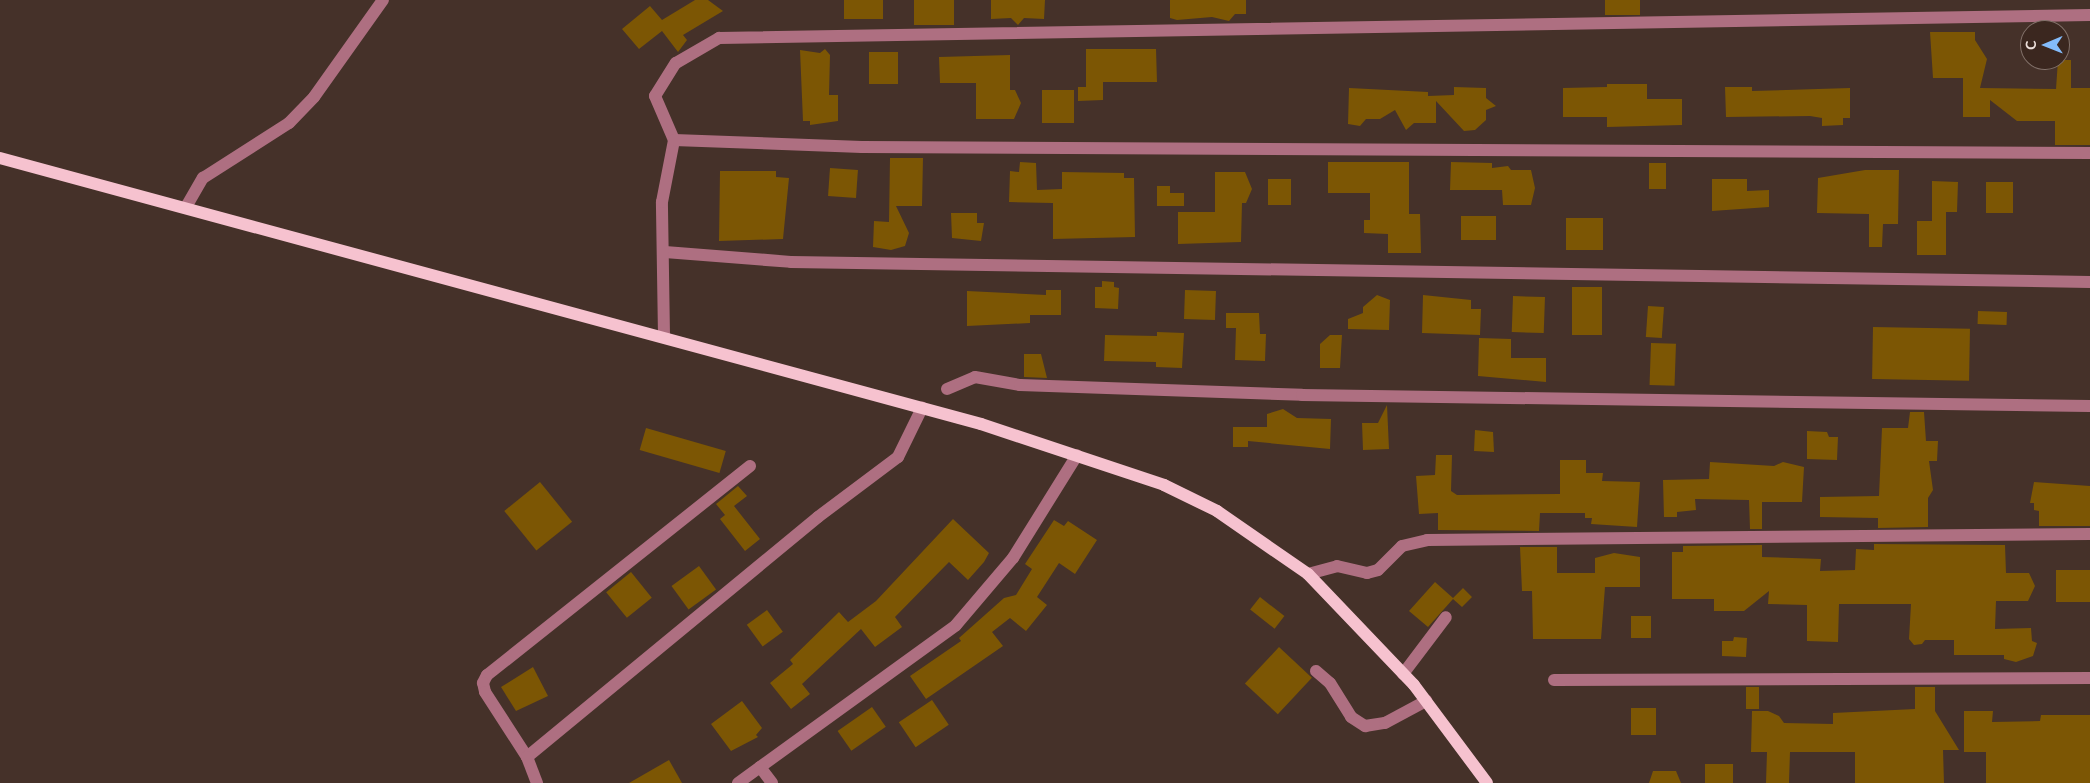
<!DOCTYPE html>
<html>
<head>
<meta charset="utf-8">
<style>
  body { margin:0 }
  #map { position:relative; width:2090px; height:783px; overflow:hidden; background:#453129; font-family:Lato,sans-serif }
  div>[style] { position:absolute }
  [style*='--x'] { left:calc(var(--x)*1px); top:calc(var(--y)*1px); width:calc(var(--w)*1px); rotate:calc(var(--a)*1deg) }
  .building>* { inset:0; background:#7c5604; transform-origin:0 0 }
  .minor>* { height:12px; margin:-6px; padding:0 6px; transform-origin:6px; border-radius:6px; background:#ae6f81 }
  .major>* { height:12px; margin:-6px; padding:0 6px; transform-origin:6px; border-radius:6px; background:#f6c2cf }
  span { translate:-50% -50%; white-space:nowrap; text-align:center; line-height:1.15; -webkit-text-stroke:4.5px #3b271f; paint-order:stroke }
  .north { position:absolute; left:2020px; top:20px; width:50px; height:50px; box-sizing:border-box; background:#3b271f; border:1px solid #82716a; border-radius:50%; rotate:269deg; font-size:14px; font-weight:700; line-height:20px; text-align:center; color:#ecdfda }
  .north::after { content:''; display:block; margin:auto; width:18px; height:22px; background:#84bcfb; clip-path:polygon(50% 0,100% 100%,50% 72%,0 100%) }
</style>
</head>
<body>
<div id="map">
  <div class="building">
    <i style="clip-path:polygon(695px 0,708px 0,723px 11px,683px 35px,687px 40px,678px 52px,662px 31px,639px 49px,622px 29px,650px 6px,662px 20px)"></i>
    <i style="left:844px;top:0;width:39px;height:19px"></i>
    <i style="left:914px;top:0;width:40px;height:25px"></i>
    <i style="clip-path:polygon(991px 0,1045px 0,1044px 19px,1024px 18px,1018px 25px,1011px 18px,991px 19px)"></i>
    <i style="clip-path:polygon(1170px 0,1246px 0,1246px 14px,1235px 14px,1229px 21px,1212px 17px,1177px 20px,1170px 18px)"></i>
    <i style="left:1605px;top:0;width:35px;height:15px"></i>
    <i style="clip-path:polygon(1930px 32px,1975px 32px,1975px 40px,1987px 59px,1980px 88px,2056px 89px,2058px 60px,2071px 60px,2071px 88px,2090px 88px,2090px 145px,2055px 145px,2055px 121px,2017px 121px,1990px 100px,1990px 117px,1963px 117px,1963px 78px,1933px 78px)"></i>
    <i style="clip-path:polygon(825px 49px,830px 55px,829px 95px,838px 95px,838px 121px,810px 125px,810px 121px,803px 121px,800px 50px,820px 53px)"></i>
    <i style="clip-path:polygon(1086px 49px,1156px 49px,1157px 82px,1103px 82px,1103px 100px,1078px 101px,1078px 87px,1086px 87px)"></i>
    <i style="left:869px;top:52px;width:29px;height:32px"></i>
    <i style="clip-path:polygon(1010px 55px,1010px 90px,1015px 90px,1021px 103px,1014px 119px,976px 119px,976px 83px,940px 83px,939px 57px)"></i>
    <i style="clip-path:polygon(1607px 84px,1647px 84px,1647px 99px,1682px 99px,1682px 125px,1607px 127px,1607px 117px,1563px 117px,1563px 88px,1607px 87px)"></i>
    <i style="clip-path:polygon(1454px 87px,1486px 88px,1486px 98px,1496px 106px,1486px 110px,1486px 120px,1475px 130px,1464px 131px,1436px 101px,1436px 123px,1414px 123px,1406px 130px,1395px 110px,1380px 119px,1366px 119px,1360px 126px,1348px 124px,1349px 88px,1428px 92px,1428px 96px,1454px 95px)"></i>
    <i style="clip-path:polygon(1725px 87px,1752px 87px,1752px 91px,1850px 88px,1850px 118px,1843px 118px,1843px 125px,1822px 126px,1822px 118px,1810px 116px,1726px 117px)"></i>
    <i style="left:1042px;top:90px;width:32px;height:33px"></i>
    <i style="clip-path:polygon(890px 158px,923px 158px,922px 206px,896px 206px,909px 233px,905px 246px,891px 250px,873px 247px,874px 221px,889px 222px)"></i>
    <i style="clip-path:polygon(1020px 162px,1036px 163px,1037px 190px,1062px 189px,1062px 172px,1124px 173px,1124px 178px,1134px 178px,1135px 237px,1053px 239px,1053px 203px,1009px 202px,1010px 171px,1019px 172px)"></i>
    <i style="clip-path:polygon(1328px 162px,1409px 162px,1409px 214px,1420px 214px,1421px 253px,1388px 253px,1388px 234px,1364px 233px,1364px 220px,1370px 220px,1370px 193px,1328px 193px)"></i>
    <i style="clip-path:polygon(1451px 162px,1492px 163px,1492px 168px,1508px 166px,1511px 170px,1531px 170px,1535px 188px,1531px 205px,1503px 205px,1502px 190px,1450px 190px)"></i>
    <i style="left:1649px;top:163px;width:17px;height:26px"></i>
    <i style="left:830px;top:168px;width:28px;height:28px;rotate:4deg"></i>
    <i style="clip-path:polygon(1865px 170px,1899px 170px,1898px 224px,1883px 224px,1882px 247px,1869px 247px,1869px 214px,1817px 213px,1818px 178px)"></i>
    <i style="clip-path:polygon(720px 171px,776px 171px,776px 177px,789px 178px,783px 239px,719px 241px)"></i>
    <i style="clip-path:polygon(1215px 172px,1245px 172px,1252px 189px,1246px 203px,1242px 203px,1241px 242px,1178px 244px,1178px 212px,1215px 212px)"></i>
    <i style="left:1268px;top:179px;width:23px;height:26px"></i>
    <i style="clip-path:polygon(1712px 179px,1747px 179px,1747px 191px,1769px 190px,1769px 207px,1712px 211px)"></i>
    <i style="clip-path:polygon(1932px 181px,1958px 182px,1957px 212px,1946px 212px,1946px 255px,1917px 255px,1917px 221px,1932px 221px)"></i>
    <i style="left:1986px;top:182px;width:27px;height:31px"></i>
    <i style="clip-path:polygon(1157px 186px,1170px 186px,1170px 193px,1184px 193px,1184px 206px,1157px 206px)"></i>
    <i style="clip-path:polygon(951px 213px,977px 213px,977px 223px,984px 223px,981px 241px,952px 238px)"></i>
    <i style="left:1461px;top:216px;width:35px;height:24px"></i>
    <i style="left:1566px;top:218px;width:37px;height:32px"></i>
    <i style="clip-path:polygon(1102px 281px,1114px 282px,1114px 287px,1119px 288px,1118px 309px,1095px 308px,1095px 287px,1102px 287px)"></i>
    <i style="left:1572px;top:287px;width:30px;height:48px"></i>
    <i style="clip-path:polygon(1046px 290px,1061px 290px,1061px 315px,1030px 315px,1030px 323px,967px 326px,967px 291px,1046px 295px)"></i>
    <i style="left:1185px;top:290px;width:31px;height:29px;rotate:2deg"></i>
    <i style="clip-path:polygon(1377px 295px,1390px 300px,1389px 330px,1348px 329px,1348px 319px,1363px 313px,1363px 307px)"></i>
    <i style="clip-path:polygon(1423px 295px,1471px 300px,1471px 309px,1481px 309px,1480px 335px,1422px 333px)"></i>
    <i style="left:1513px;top:296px;width:32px;height:36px;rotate:2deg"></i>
    <i style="left:1648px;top:306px;width:16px;height:31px;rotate:4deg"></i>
    <i style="left:1978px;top:311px;width:29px;height:13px;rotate:2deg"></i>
    <i style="clip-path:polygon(1226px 313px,1259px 313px,1260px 334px,1266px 334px,1265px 361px,1235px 360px,1236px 328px,1226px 328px)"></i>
    <i style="left:1873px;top:327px;width:97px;height:52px;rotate:1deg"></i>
    <i style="clip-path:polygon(1157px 332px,1184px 333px,1182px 368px,1156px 367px,1156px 362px,1104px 361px,1105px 335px,1157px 336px)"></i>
    <i style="clip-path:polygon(1330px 335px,1342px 335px,1340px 368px,1320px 368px,1320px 344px)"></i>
    <i style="clip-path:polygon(1479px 338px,1511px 339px,1511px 358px,1546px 358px,1546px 382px,1478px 376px)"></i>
    <i style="left:1651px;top:343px;width:25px;height:42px;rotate:2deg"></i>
    <i style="clip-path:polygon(1024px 354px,1041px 354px,1047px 378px,1024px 377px)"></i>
    <i style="clip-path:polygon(1387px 405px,1389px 449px,1363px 450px,1362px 423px,1378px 423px)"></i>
    <i style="clip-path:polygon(1283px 409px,1297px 418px,1331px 419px,1330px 449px,1248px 441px,1248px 447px,1233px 447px,1233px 427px,1267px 427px,1267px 414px)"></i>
    <i style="clip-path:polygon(1910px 412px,1924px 412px,1926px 441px,1938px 441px,1937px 461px,1929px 461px,1933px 490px,1928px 498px,1928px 527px,1878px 528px,1878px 518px,1820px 517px,1820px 497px,1879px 496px,1882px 428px,1908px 428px)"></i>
    <i style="left:646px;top:428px;width:83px;height:23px;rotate:16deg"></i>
    <i style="clip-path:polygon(1475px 430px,1493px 432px,1494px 452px,1474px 451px)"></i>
    <i style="clip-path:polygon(1807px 431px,1827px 432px,1829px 437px,1838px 437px,1837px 460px,1807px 459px)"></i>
    <i style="clip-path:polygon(1436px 455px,1452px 455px,1451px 491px,1457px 495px,1560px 494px,1560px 460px,1586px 460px,1586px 473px,1603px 473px,1602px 481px,1640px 482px,1637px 527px,1591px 524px,1592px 518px,1585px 518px,1585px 513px,1540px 513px,1539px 531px,1438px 530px,1438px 513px,1419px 514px,1416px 476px,1435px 475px)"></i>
    <i style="clip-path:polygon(1710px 462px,1774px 466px,1783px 462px,1804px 467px,1802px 502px,1762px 502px,1762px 529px,1750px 529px,1749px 500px,1695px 499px,1696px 510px,1677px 512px,1677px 517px,1664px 517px,1663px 480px,1709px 479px)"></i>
    <i style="left:540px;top:482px;width:51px;height:46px;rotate:51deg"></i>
    <i style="clip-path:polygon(2034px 482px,2090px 486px,2090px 526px,2039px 526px,2039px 511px,2034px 510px,2034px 503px,2030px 503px)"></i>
    <i style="clip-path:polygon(738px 486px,747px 496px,734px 506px,760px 539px,745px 551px,720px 519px,725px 515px,716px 504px)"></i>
    <i style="clip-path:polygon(953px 519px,989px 553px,984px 562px,968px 580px,949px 562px,895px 617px,902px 627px,875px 647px,861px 629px,802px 684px,810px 694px,791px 709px,770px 683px,793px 664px,790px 660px,839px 612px,848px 622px,876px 601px)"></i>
    <i style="clip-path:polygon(1054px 520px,1064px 526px,1068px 521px,1097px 540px,1075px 574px,1059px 563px,1037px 597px,1047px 605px,1026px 631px,1010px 618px,992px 632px,1003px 646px,926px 699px,910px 676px,961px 641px,959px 638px,1004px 598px,1016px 595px,1032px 569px,1025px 564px)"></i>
    <i style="clip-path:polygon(1874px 544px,2005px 545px,2006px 573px,2029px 573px,2035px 586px,2028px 601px,1996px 601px,1995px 629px,2031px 628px,2032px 641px,2037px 643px,2033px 656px,2016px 662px,2004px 659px,2004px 655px,1954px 655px,1954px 640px,1925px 640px,1922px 644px,1914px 645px,1909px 639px,1911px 604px,1839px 604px,1838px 642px,1807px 641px,1807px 605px,1768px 604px,1769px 591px,1744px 611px,1714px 611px,1714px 599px,1672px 599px,1672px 552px,1683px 552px,1683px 546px,1762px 545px,1762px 557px,1821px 559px,1820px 571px,1855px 570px,1856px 549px,1874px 550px)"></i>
    <i style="clip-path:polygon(1520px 547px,1557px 547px,1557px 573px,1595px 573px,1595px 558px,1614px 553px,1640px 557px,1640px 587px,1605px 587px,1601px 639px,1533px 639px,1532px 591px,1522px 591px)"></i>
    <i style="left:699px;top:566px;width:29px;height:34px;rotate:54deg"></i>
    <i style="left:2056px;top:570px;width:34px;height:32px"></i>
    <i style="left:631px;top:572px;width:33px;height:32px;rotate:51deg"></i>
    <i style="clip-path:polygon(1435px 582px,1453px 598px,1463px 588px,1472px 597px,1462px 607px,1453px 599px,1428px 627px,1409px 611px)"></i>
    <i style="left:1260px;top:597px;width:31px;height:16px;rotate:38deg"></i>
    <i style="left:767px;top:610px;width:27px;height:25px;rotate:54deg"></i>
    <i style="left:1651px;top:616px;width:22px;height:20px;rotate:90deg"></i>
    <i style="clip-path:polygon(1734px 637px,1747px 638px,1746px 657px,1722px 656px,1722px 641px,1733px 641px)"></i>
    <i style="left:1279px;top:647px;width:45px;height:50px;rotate:43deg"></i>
    <i style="clip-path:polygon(533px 667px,548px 696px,516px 711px,501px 687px)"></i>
    <i style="left:1746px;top:687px;width:13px;height:22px"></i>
    <i style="clip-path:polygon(1915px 687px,1935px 687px,1935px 711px,1959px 750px,1943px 750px,1944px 783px,1855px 783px,1855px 752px,1790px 752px,1789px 783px,1766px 783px,1767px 752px,1751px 752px,1752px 711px,1768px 711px,1779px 716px,1784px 723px,1833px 724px,1833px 713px,1915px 709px)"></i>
    <i style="left:932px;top:700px;width:30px;height:40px;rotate:56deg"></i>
    <i style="clip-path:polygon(742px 701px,762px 728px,756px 735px,758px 737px,731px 751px,711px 724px)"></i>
    <i style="left:872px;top:707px;width:24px;height:42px;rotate:55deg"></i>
    <i style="left:1631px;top:708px;width:25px;height:27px"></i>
    <i style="clip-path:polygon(1964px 711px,1993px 711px,1992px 722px,2040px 721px,2041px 715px,2090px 715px,2090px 783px,1986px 783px,1986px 752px,1964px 752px)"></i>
    <i style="clip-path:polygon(669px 760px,682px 783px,629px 783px)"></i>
    <i style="left:1705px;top:764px;width:28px;height:19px"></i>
    <i style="clip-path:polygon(1653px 771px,1676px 771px,1681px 783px,1649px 783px)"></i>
  </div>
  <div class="minor">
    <i style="--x:674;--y:140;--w:48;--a:-113.4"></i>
    <i style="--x:655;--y:96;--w:39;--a:-58"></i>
    <i style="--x:676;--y:63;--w:50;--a:-30.2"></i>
    <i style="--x:719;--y:38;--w:1371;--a:-0.96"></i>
    <i style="--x:186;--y:207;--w:34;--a:-60"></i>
    <i style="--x:203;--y:178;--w:102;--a:-32.6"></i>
    <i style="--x:289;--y:123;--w:36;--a:-46"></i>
    <i style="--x:314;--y:97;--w:119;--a:-54.6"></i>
    <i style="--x:665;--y:252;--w:126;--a:4.5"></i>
    <i style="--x:791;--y:262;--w:1299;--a:0.88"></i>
    <i style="--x:664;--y:336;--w:134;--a:-90.9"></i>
    <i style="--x:662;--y:202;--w:63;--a:-79"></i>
    <i style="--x:674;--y:140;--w:188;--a:2.1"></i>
    <i style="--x:862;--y:147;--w:1228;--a:0.28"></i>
    <i style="--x:947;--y:389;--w:30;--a:-23"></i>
    <i style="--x:975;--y:377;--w:46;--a:10.1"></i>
    <i style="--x:1020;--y:385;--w:282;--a:2"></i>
    <i style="--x:1302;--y:395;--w:788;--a:0.8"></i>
    <i style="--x:750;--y:466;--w:336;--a:141.5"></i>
    <i style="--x:487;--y:675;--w:9;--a:117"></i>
    <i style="--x:483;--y:683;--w:9;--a:77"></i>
    <i style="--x:485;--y:692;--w:77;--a:57.1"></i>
    <i style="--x:527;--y:757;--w:377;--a:-39.5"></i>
    <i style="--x:818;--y:517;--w:100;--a:-36.9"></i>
    <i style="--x:898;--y:457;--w:55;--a:-63.9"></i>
    <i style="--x:1308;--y:574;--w:30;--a:-15"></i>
    <i style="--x:1337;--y:566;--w:31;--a:13"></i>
    <i style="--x:1367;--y:573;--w:11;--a:-15"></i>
    <i style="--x:1378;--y:570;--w:34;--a:-45"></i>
    <i style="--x:1402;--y:546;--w:26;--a:-13"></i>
    <i style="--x:1427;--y:540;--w:663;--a:-0.52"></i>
    <i style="--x:1316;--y:671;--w:18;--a:41"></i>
    <i style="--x:1330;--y:683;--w:40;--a:58"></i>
    <i style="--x:1351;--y:717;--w:17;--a:33"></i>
    <i style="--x:1365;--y:726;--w:20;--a:-9"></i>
    <i style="--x:1385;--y:723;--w:47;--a:-28.2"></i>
    <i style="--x:1403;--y:674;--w:71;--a:-53"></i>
    <i style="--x:1554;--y:680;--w:536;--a:-0.21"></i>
    <i style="--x:527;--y:757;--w:28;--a:69"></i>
    <i style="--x:760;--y:767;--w:20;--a:53"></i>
    <i style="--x:738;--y:783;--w:269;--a:-35.9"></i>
    <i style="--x:956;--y:625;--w:88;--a:-49.6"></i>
    <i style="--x:1013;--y:558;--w:121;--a:-58.1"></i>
  </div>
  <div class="major">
    <i style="--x:0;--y:158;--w:1016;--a:15.17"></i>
    <i style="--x:981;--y:424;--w:193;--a:18.4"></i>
    <i style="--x:1164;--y:485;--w:59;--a:26.1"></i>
    <i style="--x:1217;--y:511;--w:111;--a:34.7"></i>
    <i style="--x:1308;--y:574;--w:153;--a:46.3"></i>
    <i style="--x:1414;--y:685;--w:122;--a:53.3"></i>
  </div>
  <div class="north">С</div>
</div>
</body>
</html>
